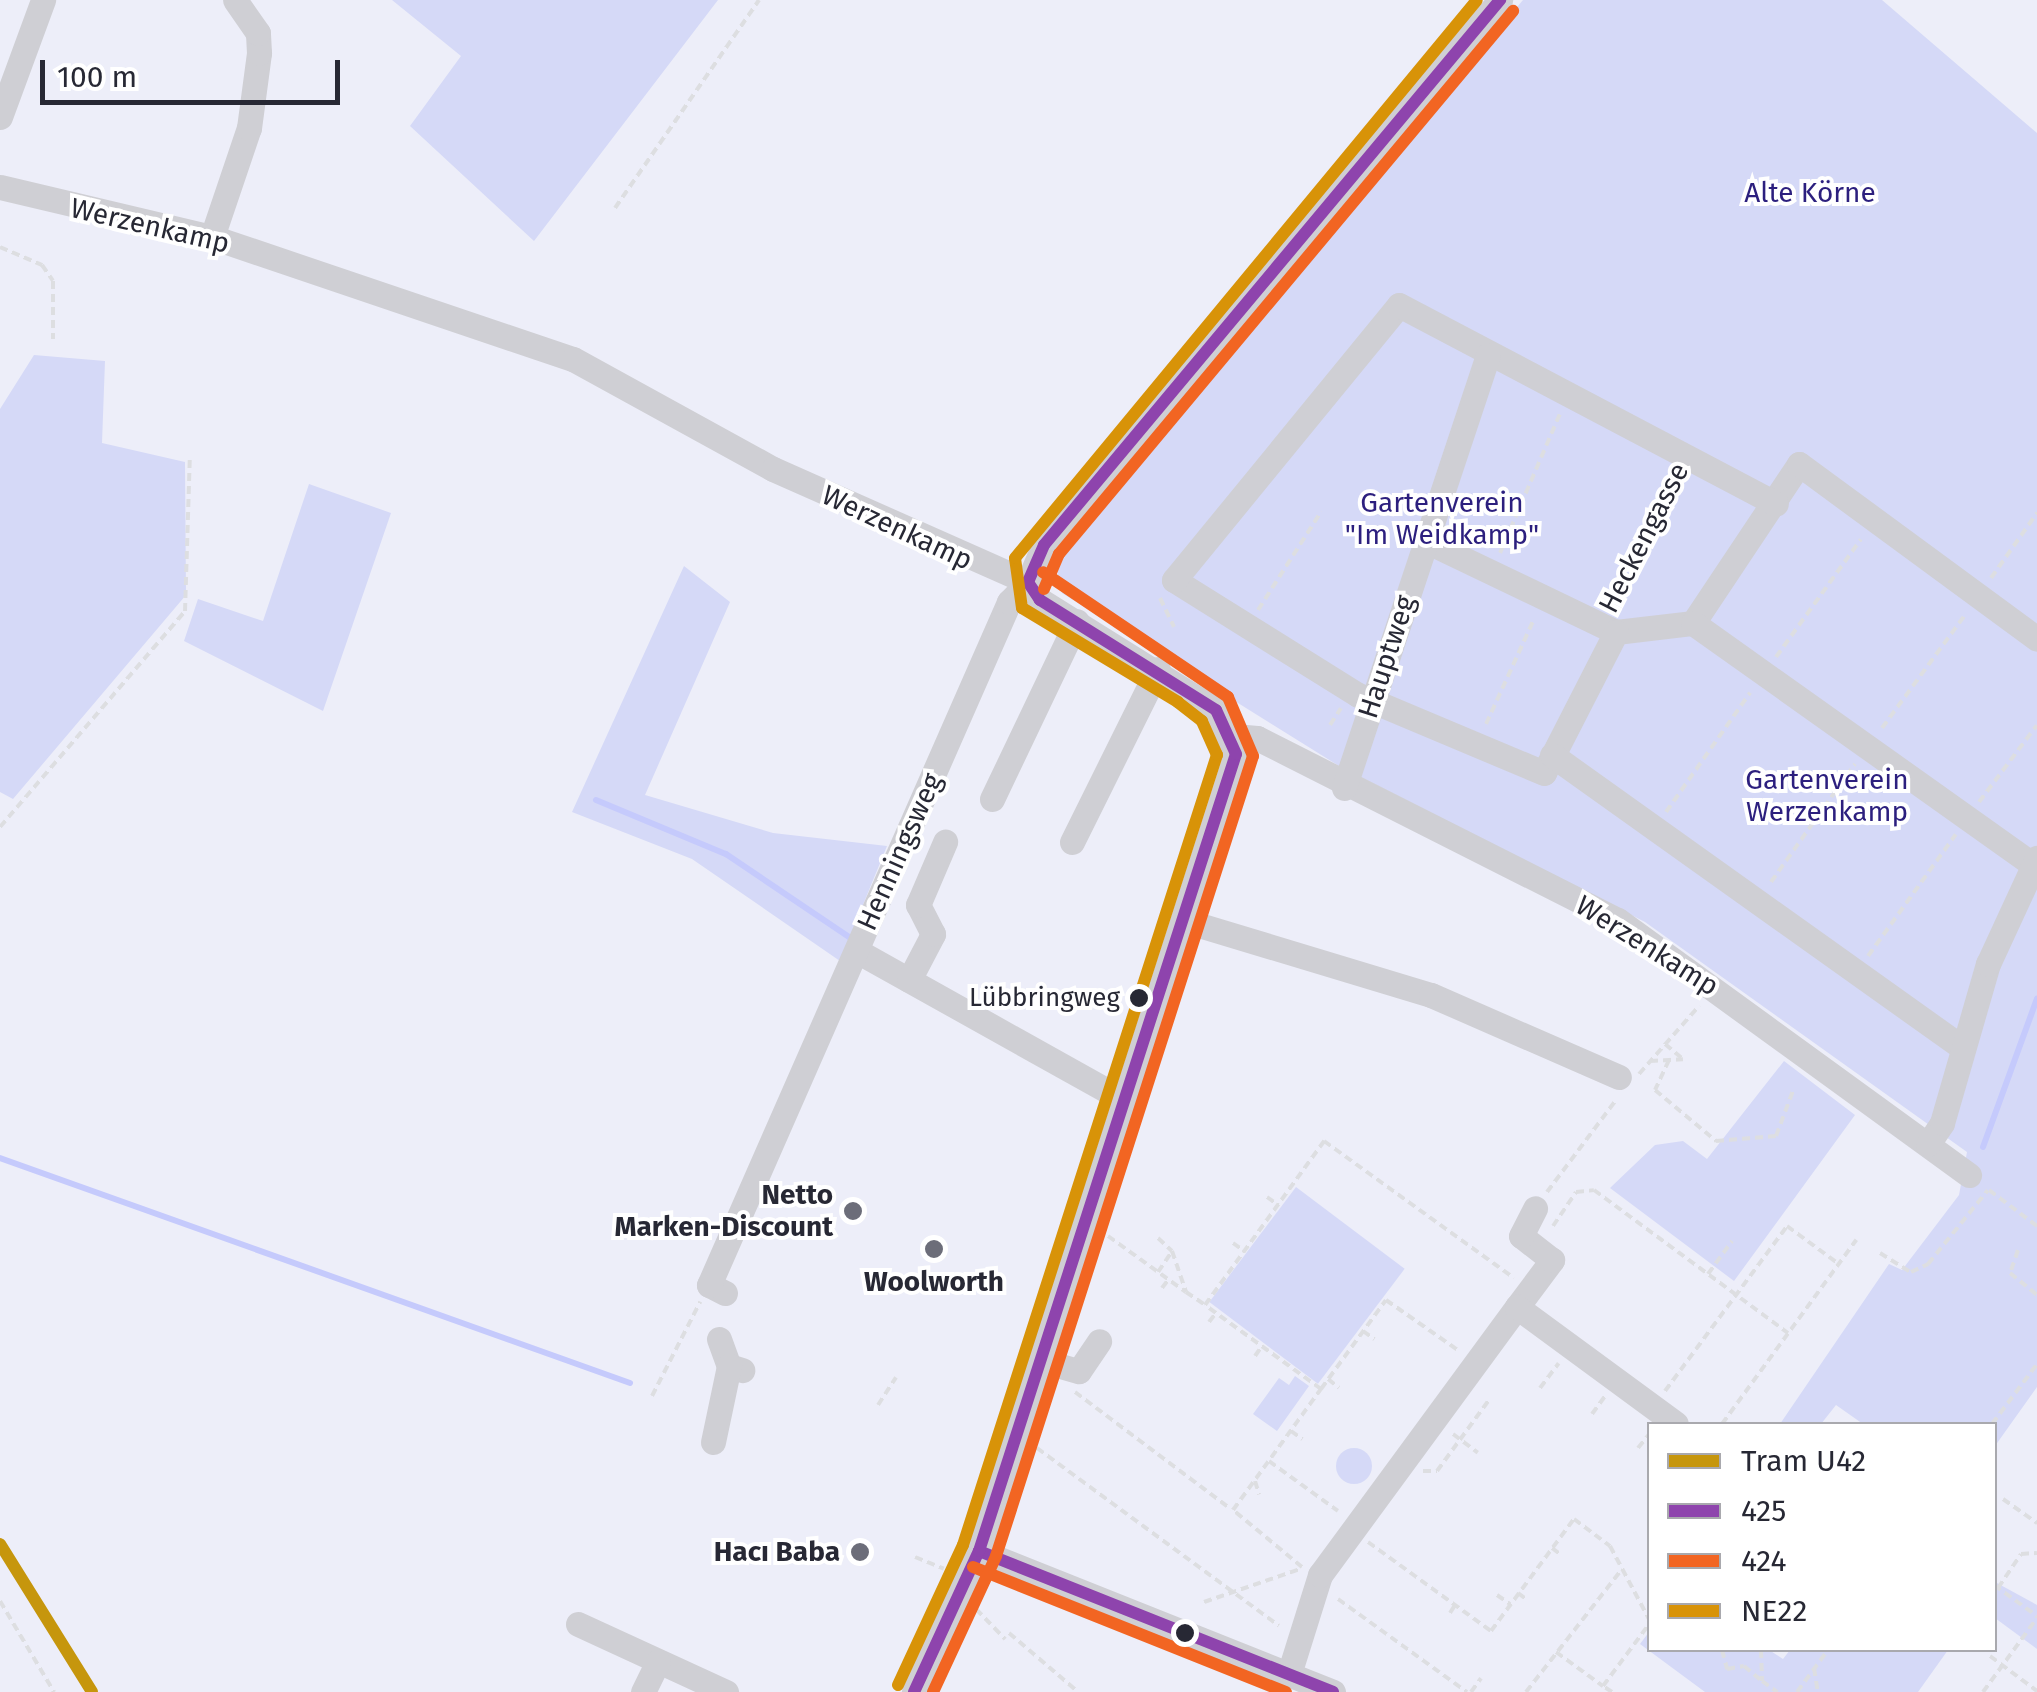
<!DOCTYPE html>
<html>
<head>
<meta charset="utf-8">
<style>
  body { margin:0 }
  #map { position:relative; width:2037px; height:1692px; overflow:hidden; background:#edeef9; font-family:"Fira Sans",sans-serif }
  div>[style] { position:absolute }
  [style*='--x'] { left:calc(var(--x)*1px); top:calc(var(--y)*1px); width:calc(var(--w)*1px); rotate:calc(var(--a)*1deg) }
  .green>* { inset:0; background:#d5d9f7; transform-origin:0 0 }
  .round { border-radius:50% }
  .stream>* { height:6px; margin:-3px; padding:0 3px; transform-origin:3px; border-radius:3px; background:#c5cafc }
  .path>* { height:4px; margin-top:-2px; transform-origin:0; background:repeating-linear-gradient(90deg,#dddee1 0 8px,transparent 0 13px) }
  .minor>* { height:25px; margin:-12.5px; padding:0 12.5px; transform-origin:12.5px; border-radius:12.5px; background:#cfcfd4 }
  .bus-1>* { height:12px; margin:-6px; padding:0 6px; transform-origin:6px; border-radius:6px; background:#8e44ad }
  .bus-2>* { height:12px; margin:-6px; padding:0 6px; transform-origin:6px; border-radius:6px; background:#f26522 }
  .bus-3>* { height:12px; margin:-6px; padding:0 6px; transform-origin:6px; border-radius:6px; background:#d89308 }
  .tram-1>* { height:12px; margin:-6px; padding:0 6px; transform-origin:6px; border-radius:6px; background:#c6960d }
  .dots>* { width:28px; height:28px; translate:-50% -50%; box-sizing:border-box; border:5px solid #fff; border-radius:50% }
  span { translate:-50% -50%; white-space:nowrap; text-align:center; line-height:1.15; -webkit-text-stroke:8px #fff; paint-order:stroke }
  .bus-label { font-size:26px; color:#272834 }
  .right { translate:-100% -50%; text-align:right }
  .park-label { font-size:28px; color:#2c1f7e }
  .street-label { font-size:28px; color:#272834 }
  .poi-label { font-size:28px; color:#272834; font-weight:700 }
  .legend { position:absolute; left:1647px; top:1422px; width:350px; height:230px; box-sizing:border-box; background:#fff; border:2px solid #a9a9ae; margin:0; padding:12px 18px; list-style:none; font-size:30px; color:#272834 }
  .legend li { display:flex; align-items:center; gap:20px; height:50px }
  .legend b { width:50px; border:2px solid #a9a9ae }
  .scale { position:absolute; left:40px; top:60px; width:300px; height:45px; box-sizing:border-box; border:5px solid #272834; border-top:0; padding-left:12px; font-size:30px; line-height:35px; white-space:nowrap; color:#272834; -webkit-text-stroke:8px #fff; paint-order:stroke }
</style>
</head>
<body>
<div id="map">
  <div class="green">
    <i style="clip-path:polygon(392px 0,718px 0,534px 241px,410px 126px,461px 56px)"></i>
    <i style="clip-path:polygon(1523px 0,1882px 0,2037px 133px,2037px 1387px,1995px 1446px,1994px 1424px,1863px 1424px,1836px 1405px,1821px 1424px,1780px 1424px,1889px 1264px,1902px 1270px,1959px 1195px,1967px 1152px,1645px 922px,1339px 766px,1062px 593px,1055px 560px)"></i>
    <i style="clip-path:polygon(34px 355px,105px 361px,102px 443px,185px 462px,186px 595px,13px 799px,0 792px,0 409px)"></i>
    <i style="clip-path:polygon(309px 484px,391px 513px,323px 711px,184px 641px,198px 599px,263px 621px)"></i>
    <i style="clip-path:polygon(684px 566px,730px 602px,645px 795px,773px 833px,887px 846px,840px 961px,692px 859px,572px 812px)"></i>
    <i style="clip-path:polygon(1784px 1061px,1855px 1115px,1734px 1281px,1610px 1188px,1655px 1145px,1683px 1141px,1707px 1159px)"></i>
    <i style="left:1296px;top:1187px;width:136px;height:144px;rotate:37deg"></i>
    <i style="clip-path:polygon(1295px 1376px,1309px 1386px,1277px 1431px,1253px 1414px,1279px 1378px,1289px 1385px)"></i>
    <i class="round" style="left:1336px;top:1448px;width:36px;height:36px"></i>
    <i style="clip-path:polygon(1995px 1582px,2037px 1605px,2037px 1649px,1995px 1618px)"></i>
    <i style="clip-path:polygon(1649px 1632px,1650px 1650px,1769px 1650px,1783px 1659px,1790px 1650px,1948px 1650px,1918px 1692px,1705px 1692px,1640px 1644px)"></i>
  </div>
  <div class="stream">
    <i style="--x:596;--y:800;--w:141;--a:22.6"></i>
    <i style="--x:726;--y:854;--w:152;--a:34"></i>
    <i style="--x:1983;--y:1147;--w:158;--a:-70"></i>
    <i style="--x:0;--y:1158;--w:669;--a:19.65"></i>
  </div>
  <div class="path">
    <i style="--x:615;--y:208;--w:253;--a:-55.3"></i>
    <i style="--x:0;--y:247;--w:46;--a:23.2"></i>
    <i style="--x:42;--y:265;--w:19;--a:55"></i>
    <i style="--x:53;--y:281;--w:58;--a:90"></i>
    <i style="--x:1500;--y:553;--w:151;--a:-66.7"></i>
    <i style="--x:1991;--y:578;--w:80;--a:-54.7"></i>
    <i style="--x:1160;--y:598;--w:32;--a:64"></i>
    <i style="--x:1611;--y:603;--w:145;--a:-62.9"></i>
    <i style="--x:1258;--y:610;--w:117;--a:-57.3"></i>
    <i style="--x:1776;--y:657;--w:145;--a:-54.2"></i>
    <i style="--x:1486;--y:724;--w:115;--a:-65.4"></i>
    <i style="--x:1330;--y:725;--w:20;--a:-57"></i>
    <i style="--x:1882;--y:728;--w:140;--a:-53.7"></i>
    <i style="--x:1979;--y:802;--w:96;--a:-53"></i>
    <i style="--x:1666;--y:812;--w:146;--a:-54.8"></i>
    <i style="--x:0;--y:827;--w:284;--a:-49.4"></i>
    <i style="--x:185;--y:611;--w:156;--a:-88.2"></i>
    <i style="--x:1771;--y:882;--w:145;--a:-54.6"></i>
    <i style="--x:1868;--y:956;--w:150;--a:-54.2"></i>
    <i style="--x:1665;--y:1044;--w:23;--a:40"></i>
    <i style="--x:1669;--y:1060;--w:33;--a:115"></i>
    <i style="--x:1655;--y:1090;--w:80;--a:39.9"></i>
    <i style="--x:1716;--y:1141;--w:60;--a:-4.8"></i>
    <i style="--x:1776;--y:1136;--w:51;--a:-69.4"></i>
    <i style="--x:1650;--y:1061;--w:33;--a:-3"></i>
    <i style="--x:1639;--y:1074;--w:91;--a:-48.6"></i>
    <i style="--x:1989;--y:1190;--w:60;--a:36.9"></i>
    <i style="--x:1547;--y:1192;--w:115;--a:-53.1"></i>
    <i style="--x:1267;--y:1197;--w:14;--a:36"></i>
    <i style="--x:1553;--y:1226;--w:41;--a:-55.9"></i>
    <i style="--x:1576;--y:1192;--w:18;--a:-6"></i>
    <i style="--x:1594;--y:1190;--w:241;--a:36.4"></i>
    <i style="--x:1108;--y:1236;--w:96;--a:35.7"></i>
    <i style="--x:1158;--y:1238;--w:19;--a:43"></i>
    <i style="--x:1172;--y:1251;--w:43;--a:71.1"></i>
    <i style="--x:1186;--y:1292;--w:23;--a:34"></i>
    <i style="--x:1233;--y:1243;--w:14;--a:36"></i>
    <i style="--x:2018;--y:1250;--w:24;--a:109"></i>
    <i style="--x:2010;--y:1273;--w:35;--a:39"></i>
    <i style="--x:1880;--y:1253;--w:36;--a:32"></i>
    <i style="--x:1911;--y:1272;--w:19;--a:-25"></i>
    <i style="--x:1928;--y:1264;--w:95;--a:-51"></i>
    <i style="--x:1158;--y:1272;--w:25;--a:-56"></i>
    <i style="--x:1708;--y:1274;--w:41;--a:-54"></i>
    <i style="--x:1162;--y:1288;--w:10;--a:-53"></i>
    <i style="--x:1209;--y:1322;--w:11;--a:-52"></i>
    <i style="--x:1363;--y:1331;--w:14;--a:36"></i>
    <i style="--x:1255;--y:1356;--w:12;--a:-55"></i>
    <i style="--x:1328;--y:1379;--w:14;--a:39"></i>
    <i style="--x:1540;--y:1388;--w:31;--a:-53"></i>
    <i style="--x:1321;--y:1389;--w:143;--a:-144.1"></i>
    <i style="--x:1205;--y:1305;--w:203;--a:-54"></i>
    <i style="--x:1324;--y:1141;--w:234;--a:35.8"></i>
    <i style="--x:1665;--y:1391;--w:205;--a:-53.5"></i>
    <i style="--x:1787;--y:1226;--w:64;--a:36.2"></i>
    <i style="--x:1075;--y:1392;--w:195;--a:36.9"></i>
    <i style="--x:652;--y:1396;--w:106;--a:-62.9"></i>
    <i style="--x:878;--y:1405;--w:33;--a:-57"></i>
    <i style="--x:1592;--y:1414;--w:22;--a:-54"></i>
    <i style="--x:1722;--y:1424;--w:228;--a:-53.9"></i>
    <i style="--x:1992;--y:1424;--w:75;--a:-53.1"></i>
    <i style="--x:1291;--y:1431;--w:14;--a:36"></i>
    <i style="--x:1453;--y:1434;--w:31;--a:37"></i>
    <i style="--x:1037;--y:1448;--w:300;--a:36.3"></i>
    <i style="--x:1638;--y:1448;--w:19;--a:-51"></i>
    <i style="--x:1269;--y:1461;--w:85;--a:35.9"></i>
    <i style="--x:1423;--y:1471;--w:14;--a:0"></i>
    <i style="--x:1437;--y:1471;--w:88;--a:-53.8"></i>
    <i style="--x:1255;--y:1481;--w:14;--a:73"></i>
    <i style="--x:2003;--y:1499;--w:42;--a:35.2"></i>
    <i style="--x:1368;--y:1542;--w:152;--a:35.9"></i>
    <i style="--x:1491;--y:1631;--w:139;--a:-53.5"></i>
    <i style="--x:1574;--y:1519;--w:45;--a:36.9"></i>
    <i style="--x:1610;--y:1546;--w:85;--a:61.9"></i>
    <i style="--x:1552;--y:1548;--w:10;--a:37"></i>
    <i style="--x:915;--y:1557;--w:31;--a:22"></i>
    <i style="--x:1302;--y:1567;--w:89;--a:-140.4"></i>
    <i style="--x:1233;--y:1510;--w:150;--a:-54"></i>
    <i style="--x:1321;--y:1389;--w:110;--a:-53.9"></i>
    <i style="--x:1386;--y:1300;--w:89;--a:34.9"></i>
    <i style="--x:1994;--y:1585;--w:53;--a:35.8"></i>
    <i style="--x:1998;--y:1588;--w:41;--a:-55.9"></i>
    <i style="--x:2021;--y:1554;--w:16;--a:-4"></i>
    <i style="--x:1518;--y:1593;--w:10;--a:37"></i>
    <i style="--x:1497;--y:1595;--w:16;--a:35"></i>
    <i style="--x:1338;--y:1599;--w:159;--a:35.8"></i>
    <i style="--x:0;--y:1601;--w:106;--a:59.3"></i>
    <i style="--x:1204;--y:1602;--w:102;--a:-19"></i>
    <i style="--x:976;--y:1609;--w:42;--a:46"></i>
    <i style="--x:1450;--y:1613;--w:9;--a:-58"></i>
    <i style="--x:1009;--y:1633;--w:91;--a:40.5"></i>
    <i style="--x:1722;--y:1650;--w:20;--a:75"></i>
    <i style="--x:1727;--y:1669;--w:17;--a:-10"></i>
    <i style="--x:1744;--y:1666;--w:23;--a:40"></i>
    <i style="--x:1761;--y:1650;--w:31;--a:88"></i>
    <i style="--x:1762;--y:1681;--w:19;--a:36"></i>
    <i style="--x:1556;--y:1652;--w:58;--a:35.9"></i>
    <i style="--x:1990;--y:1656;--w:59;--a:36.7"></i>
    <i style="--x:1814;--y:1668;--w:24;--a:81"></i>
    <i style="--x:1471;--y:1692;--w:17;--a:-54"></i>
    <i style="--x:1526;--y:1692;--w:156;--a:-52"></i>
    <i style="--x:1612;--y:1692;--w:11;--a:-146"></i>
    <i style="--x:1603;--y:1686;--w:79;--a:-53.3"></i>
    <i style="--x:1797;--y:1692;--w:52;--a:-53.6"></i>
    <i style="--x:1983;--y:1692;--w:92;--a:-53.9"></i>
  </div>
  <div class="minor">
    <i style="--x:0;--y:117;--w:125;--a:-69.8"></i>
    <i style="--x:0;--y:187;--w:218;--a:13.3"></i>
    <i style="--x:212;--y:237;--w:381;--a:18.7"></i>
    <i style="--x:573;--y:359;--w:228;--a:28.8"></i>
    <i style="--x:773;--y:469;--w:279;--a:23.9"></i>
    <i style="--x:212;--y:237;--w:115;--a:-71.3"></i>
    <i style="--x:249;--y:128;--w:76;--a:-82.4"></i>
    <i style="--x:259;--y:53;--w:20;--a:-93"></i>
    <i style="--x:258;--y:33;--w:40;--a:-124.9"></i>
    <i style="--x:1426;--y:541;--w:211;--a:25.6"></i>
    <i style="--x:1616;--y:632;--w:78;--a:-6.7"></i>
    <i style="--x:1693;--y:623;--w:191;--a:-56.3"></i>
    <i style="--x:1799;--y:464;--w:295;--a:36.3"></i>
    <i style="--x:1028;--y:582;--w:40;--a:-66.6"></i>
    <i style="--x:1044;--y:545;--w:711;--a:-50.08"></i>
    <i style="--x:1693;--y:623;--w:416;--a:35.4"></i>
    <i style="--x:1616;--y:632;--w:158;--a:117.1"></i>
    <i style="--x:1544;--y:773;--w:202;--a:-157.2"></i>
    <i style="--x:1358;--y:695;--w:217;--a:-148"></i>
    <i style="--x:1174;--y:580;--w:355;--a:-50.7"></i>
    <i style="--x:1399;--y:305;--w:426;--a:27.8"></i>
    <i style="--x:1234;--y:736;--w:23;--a:5"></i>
    <i style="--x:1257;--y:738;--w:404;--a:26.8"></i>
    <i style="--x:1618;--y:920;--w:434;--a:36"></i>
    <i style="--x:1552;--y:755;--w:501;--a:35.5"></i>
    <i style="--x:1344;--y:788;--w:456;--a:-71.6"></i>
    <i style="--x:992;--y:799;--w:197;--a:-64.5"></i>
    <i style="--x:1072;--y:842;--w:193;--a:-63.6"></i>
    <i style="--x:1189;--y:922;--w:253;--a:16.8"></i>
    <i style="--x:1431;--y:995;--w:205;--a:23.6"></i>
    <i style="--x:857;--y:951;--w:312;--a:29.2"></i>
    <i style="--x:909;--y:980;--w:52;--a:-62.4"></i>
    <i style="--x:933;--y:934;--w:33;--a:-117"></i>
    <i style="--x:918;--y:905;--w:69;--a:-66.8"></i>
    <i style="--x:1928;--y:1144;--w:25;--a:-56"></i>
    <i style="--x:1942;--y:1123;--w:166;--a:-73.9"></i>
    <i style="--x:1988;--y:964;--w:117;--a:-65.2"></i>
    <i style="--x:725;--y:1293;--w:18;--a:-153"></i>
    <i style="--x:709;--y:1285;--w:746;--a:-66.29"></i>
    <i style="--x:1009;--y:602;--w:28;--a:-46"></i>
    <i style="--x:1517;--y:1307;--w:59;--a:-53.3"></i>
    <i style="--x:1552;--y:1260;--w:39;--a:-142"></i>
    <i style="--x:1521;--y:1236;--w:31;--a:-63"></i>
    <i style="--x:719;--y:1339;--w:29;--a:70"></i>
    <i style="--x:729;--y:1366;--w:14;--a:17"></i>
    <i style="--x:1043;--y:1361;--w:37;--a:16"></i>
    <i style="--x:1079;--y:1371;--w:36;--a:-56"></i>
    <i style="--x:713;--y:1442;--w:78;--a:-78.1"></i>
    <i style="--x:979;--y:1551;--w:381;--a:21.7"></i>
    <i style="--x:578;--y:1624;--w:163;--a:24.7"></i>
    <i style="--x:1289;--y:1674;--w:104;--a:-72.6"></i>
    <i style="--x:1320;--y:1575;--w:333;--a:-53.7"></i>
    <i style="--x:1517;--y:1307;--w:197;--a:36.3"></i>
    <i style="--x:643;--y:1692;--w:34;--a:-64"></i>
    <i style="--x:914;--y:1692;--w:155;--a:-65.3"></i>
    <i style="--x:979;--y:1551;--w:837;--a:-72.13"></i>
    <i style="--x:1236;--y:754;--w:48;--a:-114.4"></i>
    <i style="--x:1216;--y:710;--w:208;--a:-148"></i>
    <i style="--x:1040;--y:600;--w:22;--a:-124"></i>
  </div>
  <div class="bus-1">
    <i style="--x:1028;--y:582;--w:40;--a:-66.6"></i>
    <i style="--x:1044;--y:545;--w:711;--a:-50.08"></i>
    <i style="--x:979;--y:1551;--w:381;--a:21.7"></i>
    <i style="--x:914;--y:1692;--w:155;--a:-65.3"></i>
    <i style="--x:979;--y:1551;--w:837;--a:-72.13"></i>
    <i style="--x:1236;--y:754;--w:48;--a:-114.4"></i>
    <i style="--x:1216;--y:710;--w:208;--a:-148"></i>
    <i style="--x:1040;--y:600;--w:22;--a:-124"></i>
  </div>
  <div class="bus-2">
    <i style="--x:1044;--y:589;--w:38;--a:-67"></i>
    <i style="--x:1059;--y:554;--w:708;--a:-50.1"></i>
    <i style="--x:973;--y:1567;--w:337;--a:21.8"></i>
    <i style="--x:933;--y:1692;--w:150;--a:-65.1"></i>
    <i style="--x:996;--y:1556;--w:840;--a:-72.19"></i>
    <i style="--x:1253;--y:756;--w:64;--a:-113"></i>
    <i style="--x:1228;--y:697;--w:223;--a:-146"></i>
  </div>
  <div class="bus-3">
    <i style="--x:898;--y:1685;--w:154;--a:-65.1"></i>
    <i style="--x:963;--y:1545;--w:830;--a:-72.18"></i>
    <i style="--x:1217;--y:755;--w:37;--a:-114"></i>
    <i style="--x:1202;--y:721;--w:31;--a:-142"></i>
    <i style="--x:1178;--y:702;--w:182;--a:-148.9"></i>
    <i style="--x:1022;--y:608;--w:50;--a:-98"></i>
    <i style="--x:1015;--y:558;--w:724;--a:-50.38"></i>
  </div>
  <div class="tram-1">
    <i style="--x:0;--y:1544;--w:174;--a:58.1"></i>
  </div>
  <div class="dots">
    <i style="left:1139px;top:998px;background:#272834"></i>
    <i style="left:853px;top:1211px;background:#6c6d79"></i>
    <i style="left:934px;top:1249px;background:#6c6d79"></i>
    <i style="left:860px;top:1552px;background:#6c6d79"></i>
    <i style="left:1185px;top:1633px;background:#272834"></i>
  </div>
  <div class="bus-label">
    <span class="right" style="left:1120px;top:998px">Lübbringweg</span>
  </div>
  <div class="park-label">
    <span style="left:1810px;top:193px">Alte Körne</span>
    <span style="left:1442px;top:519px">Gartenverein<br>"Im Weidkamp"</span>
    <span style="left:1827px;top:796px">Gartenverein<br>Werzenkamp</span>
  </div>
  <div class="street-label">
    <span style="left:150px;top:226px;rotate:13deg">Werzenkamp</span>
    <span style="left:897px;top:528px;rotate:25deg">Werzenkamp</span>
    <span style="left:1644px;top:538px;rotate:-63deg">Heckengasse</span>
    <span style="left:1387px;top:657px;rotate:-72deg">Hauptweg</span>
    <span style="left:900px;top:852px;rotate:-66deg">Henningsweg</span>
    <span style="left:1647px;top:946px;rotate:32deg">Werzenkamp</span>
  </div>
  <div class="poi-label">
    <span class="right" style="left:833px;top:1211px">Netto<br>Marken-Discount</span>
    <span style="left:934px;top:1282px">Woolworth</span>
    <span class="right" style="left:840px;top:1552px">Hacı Baba</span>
  </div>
  <ul class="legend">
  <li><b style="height:12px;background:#c6960d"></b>Tram U42</li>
  <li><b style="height:12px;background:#8e44ad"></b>425</li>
  <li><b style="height:12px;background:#f26522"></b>424</li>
  <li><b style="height:12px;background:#d89308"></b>NE22</li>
  </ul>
  <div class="scale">100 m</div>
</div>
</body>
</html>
